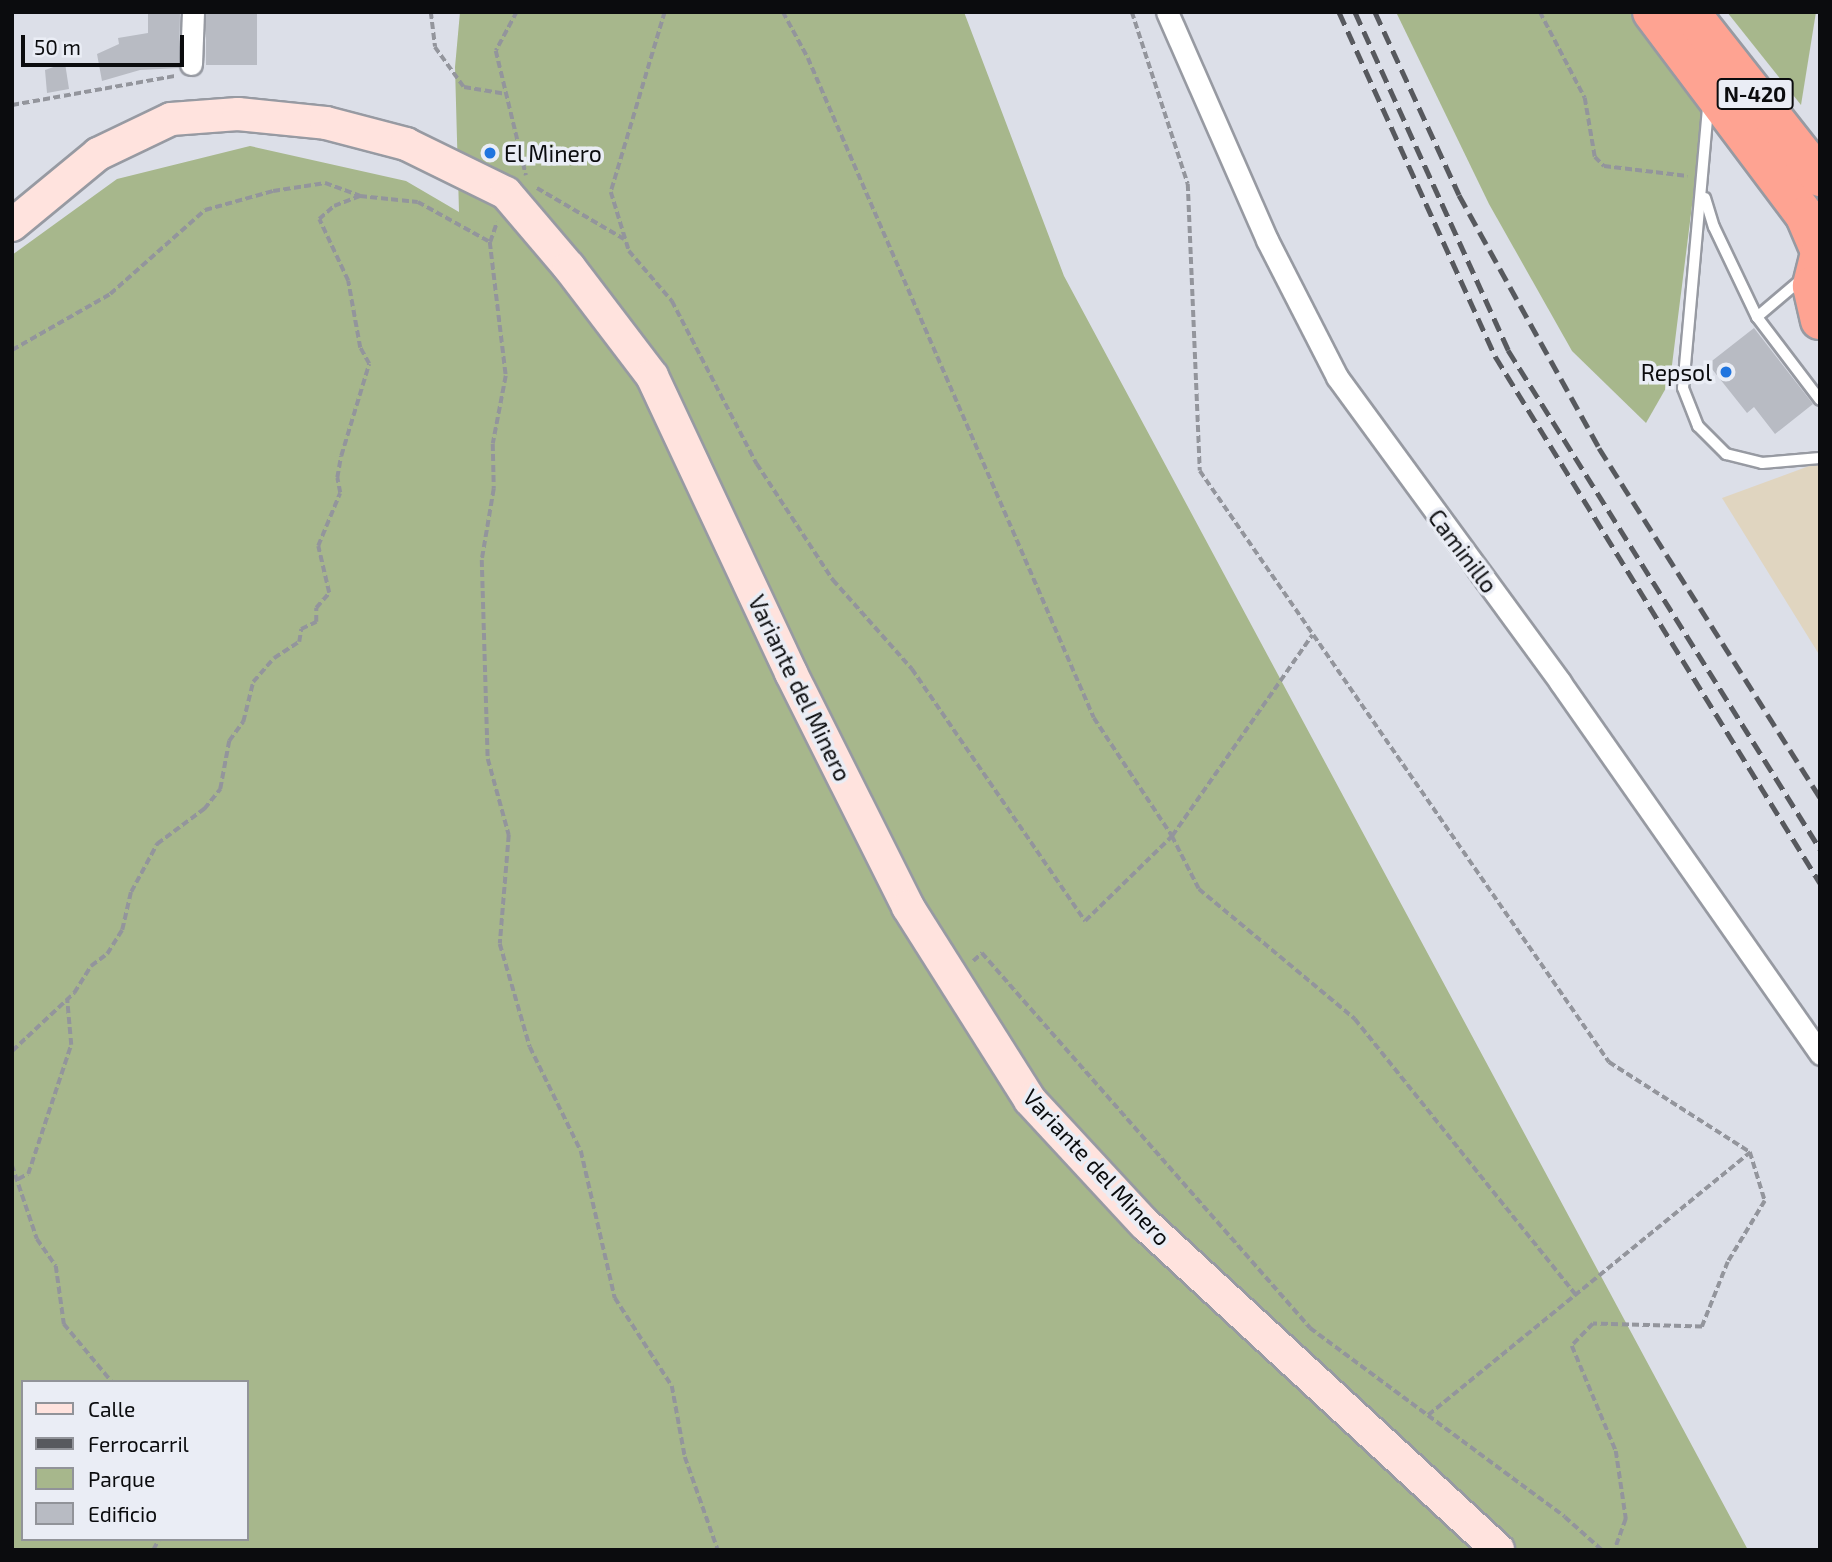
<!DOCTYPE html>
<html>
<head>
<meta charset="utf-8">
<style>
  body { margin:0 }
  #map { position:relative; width:1832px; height:1562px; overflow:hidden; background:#dcdfe8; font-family:"Exo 2",sans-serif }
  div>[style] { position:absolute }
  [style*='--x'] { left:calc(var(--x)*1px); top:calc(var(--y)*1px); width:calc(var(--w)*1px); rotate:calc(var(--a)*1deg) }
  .commercial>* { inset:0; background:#e0d5c0 }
  .green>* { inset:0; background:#a7b78c }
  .building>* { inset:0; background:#b8bbc3; transform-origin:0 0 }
  .path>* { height:3.5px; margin-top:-1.75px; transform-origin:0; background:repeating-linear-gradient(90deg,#93959c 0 7px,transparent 0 10.5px) }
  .roads { filter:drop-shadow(2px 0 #979aa2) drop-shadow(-2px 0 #979aa2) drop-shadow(0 2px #979aa2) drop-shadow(0 -2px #979aa2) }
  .lane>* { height:10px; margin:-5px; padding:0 5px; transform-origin:5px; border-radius:5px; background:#fff }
  .street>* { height:21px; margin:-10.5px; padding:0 10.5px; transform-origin:10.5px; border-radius:10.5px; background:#fff }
  .secondary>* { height:32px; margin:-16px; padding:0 16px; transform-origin:16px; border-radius:16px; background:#ffe3de }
  .highway>* { height:38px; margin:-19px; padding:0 19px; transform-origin:19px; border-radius:19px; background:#fea392 }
  .rail>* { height:5px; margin-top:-2.5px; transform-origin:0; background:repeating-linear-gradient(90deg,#57595e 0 14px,transparent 0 21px) }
  .dots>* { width:19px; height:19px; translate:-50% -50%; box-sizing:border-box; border:4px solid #eaedf5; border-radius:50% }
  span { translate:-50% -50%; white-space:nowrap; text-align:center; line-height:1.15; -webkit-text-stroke:7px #eaedf5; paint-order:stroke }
  .shield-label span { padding:2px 5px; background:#eaedf5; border:2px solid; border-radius:5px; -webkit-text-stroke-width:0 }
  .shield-label { font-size:21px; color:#0b0c0e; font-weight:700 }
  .poi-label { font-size:23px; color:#0b0c0e }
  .left { translate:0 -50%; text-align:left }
  .right { translate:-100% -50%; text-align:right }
  .street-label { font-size:23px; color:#0b0c0e }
  .frame { position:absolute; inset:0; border:14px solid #0b0c0e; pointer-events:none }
  .legend { position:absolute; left:21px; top:1380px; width:228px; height:161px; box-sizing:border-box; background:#eaedf5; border:2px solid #919399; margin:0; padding:9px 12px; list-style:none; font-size:21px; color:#0b0c0e }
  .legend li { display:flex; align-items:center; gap:14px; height:35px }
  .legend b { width:35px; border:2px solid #919399 }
  .scale { position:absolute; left:21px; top:35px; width:163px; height:32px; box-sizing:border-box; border:4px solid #0b0c0e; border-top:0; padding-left:9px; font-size:21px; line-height:24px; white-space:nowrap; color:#0b0c0e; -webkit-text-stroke:5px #eaedf5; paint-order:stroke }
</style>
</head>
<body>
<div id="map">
  <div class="commercial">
    <i style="clip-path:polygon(1820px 462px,1820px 656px,1722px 498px)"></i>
  </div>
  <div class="green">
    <i style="clip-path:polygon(evenodd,460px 12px,964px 12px,1064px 276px,1748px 1550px,12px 1550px,12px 255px,117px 179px,250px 146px,406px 181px,459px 212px,455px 67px,460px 12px,23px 1382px,247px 1382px,247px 1539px,23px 1539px,23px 1382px)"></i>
    <i style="clip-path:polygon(1396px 12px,1650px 12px,1707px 86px,1670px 381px,1646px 423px,1572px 351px,1489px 204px)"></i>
    <i style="clip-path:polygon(1727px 12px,1816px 12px,1801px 105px)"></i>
  </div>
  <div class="building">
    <i style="clip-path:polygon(148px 12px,180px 12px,179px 68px,140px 70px,102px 81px,97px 54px,119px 44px,118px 38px,148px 33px)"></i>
    <i style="left:206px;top:12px;width:51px;height:53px"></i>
    <i style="clip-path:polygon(65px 63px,69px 89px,47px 93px,45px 70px)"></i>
    <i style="clip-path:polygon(1754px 328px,1813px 404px,1775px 434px,1754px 407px,1747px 413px,1708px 364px)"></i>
  </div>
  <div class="path">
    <i style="--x:431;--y:12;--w:35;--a:83"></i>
    <i style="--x:435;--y:47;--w:49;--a:54.1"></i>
    <i style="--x:464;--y:87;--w:43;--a:9.5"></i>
    <i style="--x:517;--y:12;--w:44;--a:118.3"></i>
    <i style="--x:496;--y:51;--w:128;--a:76.4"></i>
    <i style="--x:665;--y:12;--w:188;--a:106.7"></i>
    <i style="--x:611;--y:192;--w:62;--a:73"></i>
    <i style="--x:629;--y:251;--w:66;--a:49.3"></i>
    <i style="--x:672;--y:301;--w:184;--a:62.5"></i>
    <i style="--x:757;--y:464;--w:139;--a:56.8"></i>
    <i style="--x:833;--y:580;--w:119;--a:48.4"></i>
    <i style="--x:912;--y:669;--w:306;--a:55.5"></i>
    <i style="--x:1085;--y:921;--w:122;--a:-44.3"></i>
    <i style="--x:1172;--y:836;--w:245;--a:-55.1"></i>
    <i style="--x:783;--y:12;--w:52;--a:61.5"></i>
    <i style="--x:808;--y:58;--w:719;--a:66.57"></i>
    <i style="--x:1094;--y:718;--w:141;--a:56.5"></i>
    <i style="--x:1172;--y:836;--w:59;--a:63"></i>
    <i style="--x:1199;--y:889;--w:203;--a:39.8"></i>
    <i style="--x:1355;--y:1019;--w:354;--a:51.3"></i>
    <i style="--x:1132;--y:12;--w:181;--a:72"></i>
    <i style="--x:1188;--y:184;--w:287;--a:87.6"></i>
    <i style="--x:1200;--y:471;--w:719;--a:55.31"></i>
    <i style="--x:1609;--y:1062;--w:167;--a:32.6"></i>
    <i style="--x:1750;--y:1152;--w:51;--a:73"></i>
    <i style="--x:1765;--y:1201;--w:71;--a:121.2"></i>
    <i style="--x:1728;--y:1262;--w:70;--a:111.8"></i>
    <i style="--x:1702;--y:1327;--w:109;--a:-178.4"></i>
    <i style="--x:1593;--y:1324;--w:30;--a:134"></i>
    <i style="--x:1572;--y:1346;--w:114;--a:67.3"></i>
    <i style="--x:1616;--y:1451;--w:69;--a:81.6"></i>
    <i style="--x:1626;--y:1519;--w:33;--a:110"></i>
    <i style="--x:1540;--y:12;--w:97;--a:62.4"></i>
    <i style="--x:1585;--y:98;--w:60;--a:80.4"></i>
    <i style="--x:1595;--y:157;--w:13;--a:45"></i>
    <i style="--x:1604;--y:166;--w:84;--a:6.9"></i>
    <i style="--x:12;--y:105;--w:166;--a:-10.1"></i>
    <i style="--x:537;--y:188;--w:101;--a:30.4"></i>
    <i style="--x:490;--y:242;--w:135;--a:83.2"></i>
    <i style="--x:506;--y:376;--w:69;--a:100.8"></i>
    <i style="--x:493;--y:444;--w:45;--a:88.7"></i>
    <i style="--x:494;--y:489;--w:72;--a:99.6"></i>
    <i style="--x:482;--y:560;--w:199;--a:88.3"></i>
    <i style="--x:488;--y:759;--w:79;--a:74.6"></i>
    <i style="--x:509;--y:835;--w:109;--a:94.7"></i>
    <i style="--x:500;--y:944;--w:107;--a:73.8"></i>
    <i style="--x:530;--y:1047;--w:116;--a:63.9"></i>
    <i style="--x:581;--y:1151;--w:151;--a:77"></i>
    <i style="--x:615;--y:1298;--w:105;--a:57.1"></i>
    <i style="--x:672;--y:1386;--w:72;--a:79.6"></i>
    <i style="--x:685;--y:1457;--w:99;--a:70.5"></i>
    <i style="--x:12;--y:350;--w:113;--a:-29.7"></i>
    <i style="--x:110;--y:294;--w:127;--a:-41.5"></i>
    <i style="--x:205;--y:210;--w:71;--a:-15.6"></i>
    <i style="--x:273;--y:191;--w:53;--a:-8.7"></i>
    <i style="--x:325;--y:183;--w:37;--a:20"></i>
    <i style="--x:973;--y:961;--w:12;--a:-42"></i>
    <i style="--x:982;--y:953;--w:498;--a:48.8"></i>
    <i style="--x:1310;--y:1328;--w:317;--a:36.5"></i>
    <i style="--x:1565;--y:1517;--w:50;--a:41.7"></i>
    <i style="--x:12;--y:1051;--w:85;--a:-43.1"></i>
    <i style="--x:74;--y:993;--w:32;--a:-58"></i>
    <i style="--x:91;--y:966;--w:20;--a:-37"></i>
    <i style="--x:107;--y:954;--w:28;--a:-58"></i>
    <i style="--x:122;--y:930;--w:39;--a:-77"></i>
    <i style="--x:131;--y:892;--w:55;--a:-61.6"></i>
    <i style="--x:157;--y:844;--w:59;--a:-36.7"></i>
    <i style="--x:204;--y:809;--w:26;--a:-51"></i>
    <i style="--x:220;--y:789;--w:49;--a:-79.4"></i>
    <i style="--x:229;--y:741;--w:24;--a:-54"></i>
    <i style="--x:243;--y:722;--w:41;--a:-76"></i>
    <i style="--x:253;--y:682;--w:32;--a:-49"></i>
    <i style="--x:274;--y:658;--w:30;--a:-33"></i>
    <i style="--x:299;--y:642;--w:13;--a:-81"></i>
    <i style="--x:301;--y:629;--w:17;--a:-25"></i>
    <i style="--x:316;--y:622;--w:14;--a:-90"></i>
    <i style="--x:316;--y:608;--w:20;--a:-49"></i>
    <i style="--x:329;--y:593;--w:48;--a:-103.2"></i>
    <i style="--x:318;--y:546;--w:57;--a:-67.5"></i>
    <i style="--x:340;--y:493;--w:15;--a:-101"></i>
    <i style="--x:337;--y:478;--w:22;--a:-80"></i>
    <i style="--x:341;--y:456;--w:96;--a:-73.1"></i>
    <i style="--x:369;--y:364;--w:18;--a:-119"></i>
    <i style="--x:360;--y:348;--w:68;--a:-100.2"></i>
    <i style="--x:348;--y:281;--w:68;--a:-115.1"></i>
    <i style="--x:319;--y:219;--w:20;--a:-41"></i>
    <i style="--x:334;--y:206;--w:28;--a:-21"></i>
    <i style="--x:360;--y:196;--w:58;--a:5.9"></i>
    <i style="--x:418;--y:202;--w:82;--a:29.1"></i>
    <i style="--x:490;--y:242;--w:21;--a:-71"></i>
    <i style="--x:12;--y:1165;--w:78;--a:71.3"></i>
    <i style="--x:37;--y:1239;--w:33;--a:55"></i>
    <i style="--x:56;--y:1266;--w:59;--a:82.1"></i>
    <i style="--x:64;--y:1324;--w:75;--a:50.4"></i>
    <i style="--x:18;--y:1179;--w:11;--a:-27"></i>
    <i style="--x:28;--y:1174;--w:136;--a:-71.6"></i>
    <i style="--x:71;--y:1045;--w:45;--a:-95.1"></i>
    <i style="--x:1428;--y:1415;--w:416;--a:-39.2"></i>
    <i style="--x:153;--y:1550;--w:13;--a:-61"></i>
  </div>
  <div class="roads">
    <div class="lane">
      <i style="--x:1708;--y:108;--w:281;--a:95.1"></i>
      <i style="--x:1683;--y:388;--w:41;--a:68.5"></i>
      <i style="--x:1698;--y:426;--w:40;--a:45"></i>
      <i style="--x:1726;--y:454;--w:37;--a:14"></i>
      <i style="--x:1762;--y:463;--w:58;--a:-4.9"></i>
      <i style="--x:1705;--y:198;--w:30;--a:73"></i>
      <i style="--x:1714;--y:227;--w:100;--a:64.5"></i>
      <i style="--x:1757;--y:317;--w:104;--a:52.8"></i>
      <i style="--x:1757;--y:317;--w:60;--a:-40.3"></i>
    </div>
    <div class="street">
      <i style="--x:1167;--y:12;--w:249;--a:66.3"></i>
      <i style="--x:1267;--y:240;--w:154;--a:62.9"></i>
      <i style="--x:1337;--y:377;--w:378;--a:53.8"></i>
      <i style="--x:1560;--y:682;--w:454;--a:55"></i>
      <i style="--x:191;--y:64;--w:52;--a:-87.8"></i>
    </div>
    <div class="secondary">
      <i style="--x:12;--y:225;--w:112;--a:-39.5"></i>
      <i style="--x:98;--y:154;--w:81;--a:-25.6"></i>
      <i style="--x:171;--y:119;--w:67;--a:-4.3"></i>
      <i style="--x:238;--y:114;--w:88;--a:5.8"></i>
      <i style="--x:326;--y:123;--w:83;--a:14.7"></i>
      <i style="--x:406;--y:144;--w:111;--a:26.1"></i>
      <i style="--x:506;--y:193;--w:97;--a:49.6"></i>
      <i style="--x:569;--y:267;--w:137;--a:52.7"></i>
      <i style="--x:652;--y:376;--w:328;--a:64.9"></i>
      <i style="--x:791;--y:673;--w:262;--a:63.4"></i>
      <i style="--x:908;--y:907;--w:228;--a:57.7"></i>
      <i style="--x:1030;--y:1100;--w:168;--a:47.2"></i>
      <i style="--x:1144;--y:1223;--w:482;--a:42.7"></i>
    </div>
    <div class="highway">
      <i style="--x:1652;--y:12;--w:255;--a:53.1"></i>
      <i style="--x:1805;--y:216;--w:39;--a:67"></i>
      <i style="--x:1690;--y:12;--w:210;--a:51.8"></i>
      <i style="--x:1820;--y:253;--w:34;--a:104"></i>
      <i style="--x:1812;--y:286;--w:35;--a:77"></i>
    </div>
  </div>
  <div class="rail">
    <i style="--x:1339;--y:12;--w:378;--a:65.6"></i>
    <i style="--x:1495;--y:356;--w:619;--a:58.34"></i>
    <i style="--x:1355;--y:12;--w:371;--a:65.6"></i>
    <i style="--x:1508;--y:350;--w:589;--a:57.98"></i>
    <i style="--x:1375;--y:12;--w:201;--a:65.3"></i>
    <i style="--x:1459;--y:195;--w:289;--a:61"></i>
    <i style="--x:1599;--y:448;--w:414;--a:57.7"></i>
  </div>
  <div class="dots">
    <i style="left:490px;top:153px;background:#2075df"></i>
    <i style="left:1726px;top:372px;background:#2075df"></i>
  </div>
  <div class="shield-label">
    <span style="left:1755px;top:94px">N-420</span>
  </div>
  <div class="poi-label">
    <span class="left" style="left:504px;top:153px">El Minero</span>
    <span class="right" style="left:1712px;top:372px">Repsol</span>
  </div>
  <div class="street-label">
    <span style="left:1463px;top:551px;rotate:53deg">Caminillo</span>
    <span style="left:800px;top:688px;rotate:64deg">Variante del Minero</span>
    <span style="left:1097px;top:1167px;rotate:47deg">Variante del Minero</span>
  </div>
  <div class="frame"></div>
  <ul class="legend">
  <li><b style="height:9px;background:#ffe3de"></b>Calle</li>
  <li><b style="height:9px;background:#57595e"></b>Ferrocarril</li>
  <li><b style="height:19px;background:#a7b78c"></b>Parque</li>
  <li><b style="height:19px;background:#b8bbc3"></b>Edificio</li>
  </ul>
  <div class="scale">50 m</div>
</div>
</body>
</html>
